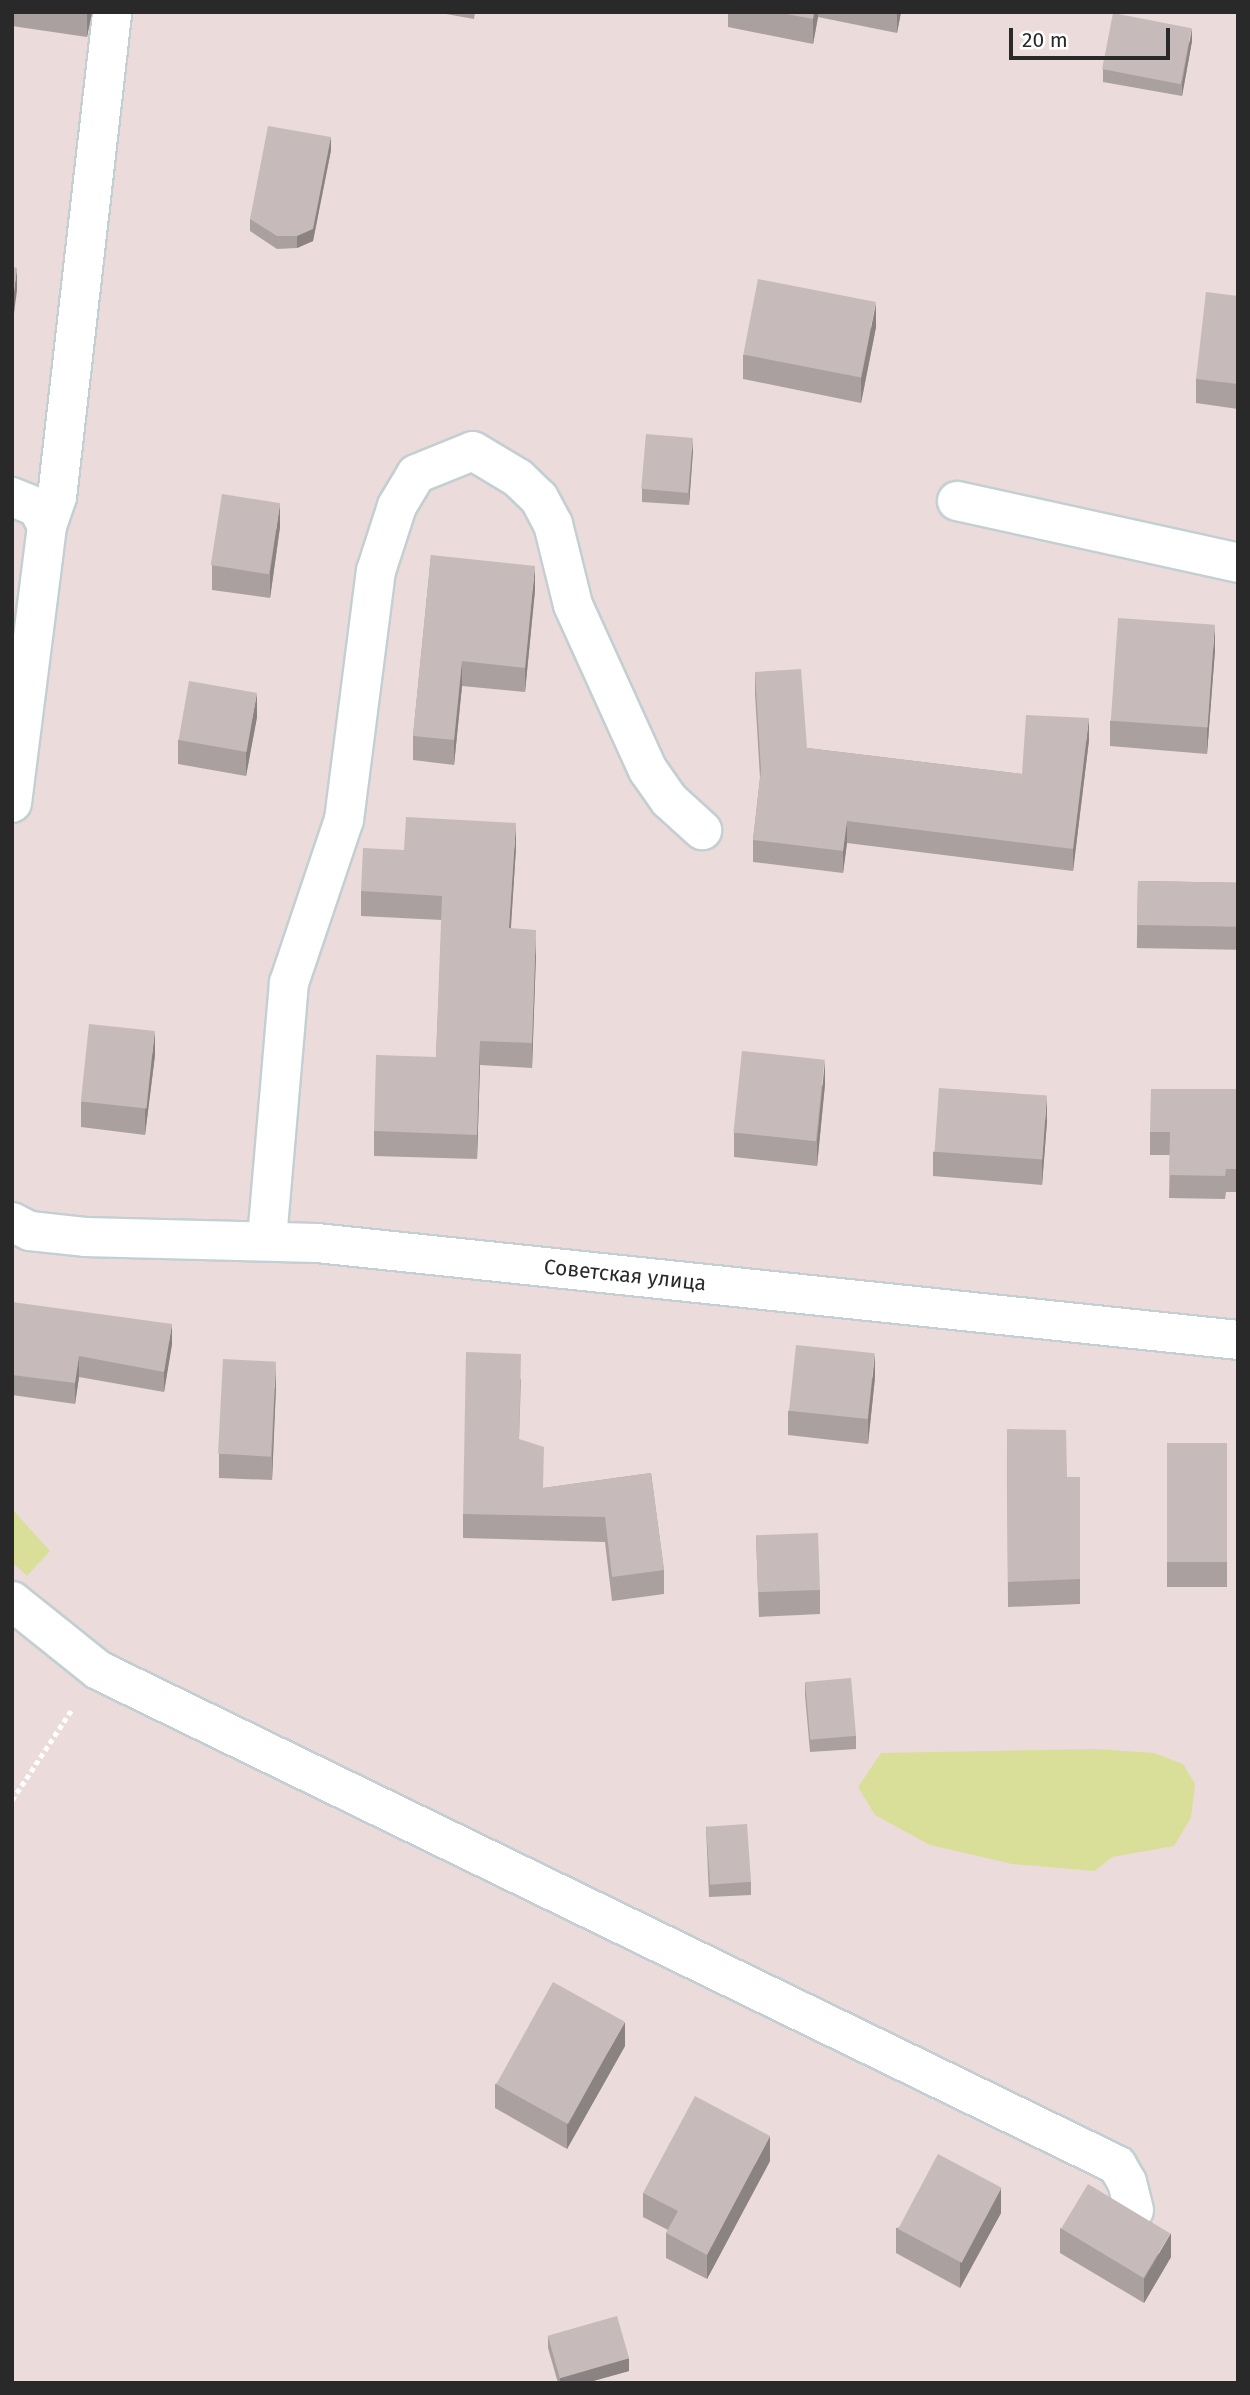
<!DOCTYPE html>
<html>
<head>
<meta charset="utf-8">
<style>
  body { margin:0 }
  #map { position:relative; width:1250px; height:2395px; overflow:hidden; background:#ebdbdb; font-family:"Fira Sans",sans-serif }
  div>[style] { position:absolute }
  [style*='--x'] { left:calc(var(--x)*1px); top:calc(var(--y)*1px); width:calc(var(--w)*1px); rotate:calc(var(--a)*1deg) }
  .green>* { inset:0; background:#d9df99 }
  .path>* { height:4.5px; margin-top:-2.25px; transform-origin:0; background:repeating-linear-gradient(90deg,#fff 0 5px,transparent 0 8.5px) }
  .roads { filter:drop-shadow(2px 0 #c3cfd2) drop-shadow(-2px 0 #c3cfd2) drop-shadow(0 2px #c3cfd2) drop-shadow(0 -2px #c3cfd2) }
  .minor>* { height:38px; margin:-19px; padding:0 19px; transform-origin:19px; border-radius:19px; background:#fff }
  .wall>* { inset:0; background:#aaa0a0; transform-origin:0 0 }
  .shaded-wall>* { inset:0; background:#8b8282 }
  .building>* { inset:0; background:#c6baba; transform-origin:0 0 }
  span { translate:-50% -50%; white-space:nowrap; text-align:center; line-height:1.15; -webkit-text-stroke:5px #fff; paint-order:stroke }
  .street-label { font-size:21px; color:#292929 }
  .frame { position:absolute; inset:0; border:14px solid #292929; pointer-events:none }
  .scale { position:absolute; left:1009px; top:28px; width:161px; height:32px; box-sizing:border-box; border:4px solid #292929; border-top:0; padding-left:9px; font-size:21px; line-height:24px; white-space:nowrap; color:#292929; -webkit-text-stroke:5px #fff; paint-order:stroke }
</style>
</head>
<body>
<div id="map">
  <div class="green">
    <i style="clip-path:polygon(12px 1509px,50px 1551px,27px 1576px,12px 1562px)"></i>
    <i style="clip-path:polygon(1095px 1749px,1154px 1753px,1183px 1764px,1195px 1784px,1191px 1818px,1174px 1846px,1112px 1857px,1095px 1871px,1012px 1864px,930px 1845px,875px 1815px,858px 1787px,881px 1753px)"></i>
  </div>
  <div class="path">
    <i style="--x:12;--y:1800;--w:109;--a:-56.6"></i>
  </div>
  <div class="roads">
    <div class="minor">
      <i style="--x:12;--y:497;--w:27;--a:22"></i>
      <i style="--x:37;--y:507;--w:21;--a:62"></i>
      <i style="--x:47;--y:526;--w:279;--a:97.2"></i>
      <i style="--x:957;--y:501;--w:288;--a:12.4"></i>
      <i style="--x:47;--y:526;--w:31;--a:-71"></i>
      <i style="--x:57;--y:497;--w:488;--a:-83.5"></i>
      <i style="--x:12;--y:1222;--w:20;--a:27"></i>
      <i style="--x:30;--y:1231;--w:55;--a:6.2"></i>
      <i style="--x:85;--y:1237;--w:232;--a:1.5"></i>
      <i style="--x:317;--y:1243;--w:926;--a:6.01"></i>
      <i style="--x:267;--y:1239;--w:257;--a:-85.1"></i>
      <i style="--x:289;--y:983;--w:172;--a:-71.4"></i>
      <i style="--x:344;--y:820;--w:251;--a:-82.7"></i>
      <i style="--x:376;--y:571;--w:68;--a:-72.1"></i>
      <i style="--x:397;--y:506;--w:37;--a:-59"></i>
      <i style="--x:416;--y:474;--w:61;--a:-22"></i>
      <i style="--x:473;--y:451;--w:52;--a:31"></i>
      <i style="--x:518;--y:478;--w:29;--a:44"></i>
      <i style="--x:539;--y:498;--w:30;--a:62"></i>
      <i style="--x:553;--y:524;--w:83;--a:76.1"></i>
      <i style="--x:573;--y:605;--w:181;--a:65.6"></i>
      <i style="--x:648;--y:770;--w:37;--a:55"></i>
      <i style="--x:669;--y:800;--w:45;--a:42.3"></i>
      <i style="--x:12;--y:1601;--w:110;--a:38.7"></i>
      <i style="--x:98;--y:1670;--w:1133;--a:25.91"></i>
      <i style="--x:1117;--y:2165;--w:20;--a:60"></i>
      <i style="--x:1127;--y:2182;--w:29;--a:76"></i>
    </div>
  </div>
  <div class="wall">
    <i style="clip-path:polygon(12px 12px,92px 12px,87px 37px,12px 26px)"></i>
    <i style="clip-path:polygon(435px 12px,475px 12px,474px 19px)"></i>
    <i style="clip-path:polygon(728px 12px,901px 12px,897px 33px,818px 17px,813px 44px,728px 27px)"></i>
    <i style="clip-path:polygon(1192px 41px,1182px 96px,1103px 82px,1103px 69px)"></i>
    <i style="clip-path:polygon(331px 150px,313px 241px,297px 248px,277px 249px,250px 231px,250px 219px)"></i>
    <i style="clip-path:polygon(1238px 296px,1238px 409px,1196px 403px,1196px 379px)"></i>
    <i style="clip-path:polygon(876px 327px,861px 403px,743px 379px,743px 355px)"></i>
    <i style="clip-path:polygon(693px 450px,689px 505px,642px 502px,642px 489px)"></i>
    <i style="clip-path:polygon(280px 527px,270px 598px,212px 590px,212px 565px)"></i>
    <i style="clip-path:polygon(431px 555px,535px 590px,525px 692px,462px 686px,454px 765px,413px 760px,413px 736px)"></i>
    <i style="clip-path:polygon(1215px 650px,1207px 754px,1110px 746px,1110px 721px)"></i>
    <i style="clip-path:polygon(755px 672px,807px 748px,1022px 774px,1089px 740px,1073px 871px,847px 843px,843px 873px,753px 862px,753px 840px,760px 778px,755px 694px)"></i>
    <i style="clip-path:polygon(257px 717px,246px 776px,178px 764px,178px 740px)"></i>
    <i style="clip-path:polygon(516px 848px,511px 928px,536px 954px,532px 1068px,480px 1065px,477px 1159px,374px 1156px,374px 1131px,436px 1057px,442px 920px,361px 916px,361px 891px,404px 850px)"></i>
    <i style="left:1138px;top:881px;width:100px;height:67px;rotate:1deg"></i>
    <i style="clip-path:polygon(155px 1055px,145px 1135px,81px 1127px,81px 1102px)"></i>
    <i style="clip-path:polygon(825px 1084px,817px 1166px,734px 1157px,734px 1133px)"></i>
    <i style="clip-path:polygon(1238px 1089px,1238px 1192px,1226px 1192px,1225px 1199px,1169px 1198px,1170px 1155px,1150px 1155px,1150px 1132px)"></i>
    <i style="clip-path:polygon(1047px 1121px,1042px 1185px,933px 1176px,933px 1152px)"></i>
    <i style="clip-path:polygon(12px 1302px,172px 1344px,164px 1392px,79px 1377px,75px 1404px,12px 1395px)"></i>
    <i style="clip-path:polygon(875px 1377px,868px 1444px,788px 1435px,788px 1411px)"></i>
    <i style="clip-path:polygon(521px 1378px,519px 1439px,543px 1488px,651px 1473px,664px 1570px,664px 1594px,612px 1601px,605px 1542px,463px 1538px,463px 1514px)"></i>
    <i style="clip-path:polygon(276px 1386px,272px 1480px,219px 1478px,219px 1454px)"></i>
    <i style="clip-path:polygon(1007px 1429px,1067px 1477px,1080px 1477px,1080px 1604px,1008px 1607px)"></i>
    <i style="left:1227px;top:1443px;width:144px;height:60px;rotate:90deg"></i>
    <i style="clip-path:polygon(756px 1535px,820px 1590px,820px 1614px,759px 1617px)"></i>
    <i style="clip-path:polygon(805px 1682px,856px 1736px,856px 1749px,810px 1752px,805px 1695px)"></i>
    <i style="clip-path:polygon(706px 1826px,751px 1882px,751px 1895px,709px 1897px)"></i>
    <i style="clip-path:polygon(625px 2046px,567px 2149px,495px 2108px,495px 2084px)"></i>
    <i style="clip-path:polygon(770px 2161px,707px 2279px,666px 2258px,666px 2233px,668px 2230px,643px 2217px,643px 2193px)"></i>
    <i style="clip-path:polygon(1001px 2213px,960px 2288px,896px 2253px,896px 2228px)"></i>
    <i style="clip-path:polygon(1060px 2228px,1171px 2257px,1144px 2303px,1060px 2253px)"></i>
    <i style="clip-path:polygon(548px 2336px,629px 2371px,586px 2383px,558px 2383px,548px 2348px)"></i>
  </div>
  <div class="shaded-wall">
    <i style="clip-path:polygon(87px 12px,92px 12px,87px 37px)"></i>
    <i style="clip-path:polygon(814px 12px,818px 12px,818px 17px,813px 44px,813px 19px)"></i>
    <i style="clip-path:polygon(897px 12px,901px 12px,897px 33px)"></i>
    <i style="clip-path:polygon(1192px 28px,1192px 41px,1182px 96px,1182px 84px)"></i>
    <i style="clip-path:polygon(331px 137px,331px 150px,313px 241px,297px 248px,297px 236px)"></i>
    <i style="clip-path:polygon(17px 268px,17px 290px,12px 329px,12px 307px)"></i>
    <i style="clip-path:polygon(876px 303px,876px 327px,861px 403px,861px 379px)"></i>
    <i style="clip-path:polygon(693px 438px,693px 450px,689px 505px,689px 493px)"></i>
    <i style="clip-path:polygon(280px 503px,280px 527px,270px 598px,270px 573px)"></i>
    <i style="clip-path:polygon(535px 566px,535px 590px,525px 692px,525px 668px)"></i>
    <i style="clip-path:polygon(1215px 625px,1215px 650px,1207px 754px,1207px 729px)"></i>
    <i style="clip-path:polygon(462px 661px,462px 686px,454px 765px,454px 740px)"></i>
    <i style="clip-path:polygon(257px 693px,257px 717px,246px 776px,246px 751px)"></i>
    <i style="clip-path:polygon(1089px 718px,1089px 740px,1073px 871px,1073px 849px)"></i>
    <i style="clip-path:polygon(847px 821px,847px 843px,843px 873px,843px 851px)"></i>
    <i style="clip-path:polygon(516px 823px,516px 848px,509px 953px,509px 928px)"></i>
    <i style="clip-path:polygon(536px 930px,536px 954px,532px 1068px,532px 1043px)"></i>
    <i style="clip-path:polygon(155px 1031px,155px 1055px,145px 1135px,145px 1111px)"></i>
    <i style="clip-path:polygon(480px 1041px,480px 1065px,477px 1159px,477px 1135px)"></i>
    <i style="clip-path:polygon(825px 1060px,825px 1084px,817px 1166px,817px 1142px)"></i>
    <i style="clip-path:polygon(1047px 1096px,1047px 1121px,1042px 1185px,1042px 1161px)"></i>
    <i style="clip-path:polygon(172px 1324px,172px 1344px,164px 1392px,164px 1372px)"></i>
    <i style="clip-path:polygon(875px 1353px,875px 1377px,868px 1444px,868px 1420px)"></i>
    <i style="clip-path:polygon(79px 1356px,79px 1377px,75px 1404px,75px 1383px)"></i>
    <i style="clip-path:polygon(276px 1362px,276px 1386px,272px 1480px,272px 1455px)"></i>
    <i style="clip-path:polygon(625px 2022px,625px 2046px,567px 2149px,567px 2124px)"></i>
    <i style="clip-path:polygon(770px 2136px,770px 2161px,707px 2279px,707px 2255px)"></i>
    <i style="clip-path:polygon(1001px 2188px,1001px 2213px,960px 2288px,960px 2263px)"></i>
    <i style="clip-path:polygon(1171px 2233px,1171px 2257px,1144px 2303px,1144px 2279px)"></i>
    <i style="clip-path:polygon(629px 2358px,629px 2371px,586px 2383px,560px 2383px,560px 2377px)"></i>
  </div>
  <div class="building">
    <i style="clip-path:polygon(776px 12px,814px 12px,813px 19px)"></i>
    <i style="left:1113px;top:13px;width:80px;height:57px;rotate:11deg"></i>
    <i style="clip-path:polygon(268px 126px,331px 137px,313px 229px,297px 236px,277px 236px,250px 219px)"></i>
    <i style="clip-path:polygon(12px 267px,17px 268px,12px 307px)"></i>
    <i style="left:758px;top:279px;width:120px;height:77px;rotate:11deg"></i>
    <i style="clip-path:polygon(1206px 292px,1238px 296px,1238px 384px,1196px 379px)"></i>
    <i style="left:646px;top:434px;width:47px;height:55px;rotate:5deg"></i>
    <i style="left:222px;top:494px;width:59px;height:72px;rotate:9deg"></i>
    <i style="clip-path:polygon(431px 555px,535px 566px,525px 668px,462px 661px,454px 740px,413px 736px)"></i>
    <i style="left:1118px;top:618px;width:97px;height:103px;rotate:4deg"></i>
    <i style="clip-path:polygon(801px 669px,807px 748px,1022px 774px,1026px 715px,1089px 718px,1073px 849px,847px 821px,843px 851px,753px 840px,761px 770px,755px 672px)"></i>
    <i style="left:189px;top:681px;width:69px;height:60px;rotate:10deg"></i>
    <i style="clip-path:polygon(406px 817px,516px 823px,509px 928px,536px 930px,532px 1043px,480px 1041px,477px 1135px,374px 1131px,376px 1055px,436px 1057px,442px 896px,361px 891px,363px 848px,404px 850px)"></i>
    <i style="left:1138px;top:881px;width:100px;height:44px;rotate:1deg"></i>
    <i style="left:89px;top:1024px;width:66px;height:78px;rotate:6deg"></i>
    <i style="left:742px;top:1051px;width:83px;height:82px;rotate:6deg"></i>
    <i style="left:939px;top:1088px;width:108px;height:64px;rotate:4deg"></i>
    <i style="clip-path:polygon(1151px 1089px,1238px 1089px,1238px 1169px,1226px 1169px,1225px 1176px,1169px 1175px,1170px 1132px,1150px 1132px)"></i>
    <i style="clip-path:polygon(12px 1302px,172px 1324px,164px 1372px,79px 1356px,75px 1383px,12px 1375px)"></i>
    <i style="left:796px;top:1345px;width:79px;height:66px;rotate:6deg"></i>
    <i style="clip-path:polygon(466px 1352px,521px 1354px,519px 1439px,544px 1447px,543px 1488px,651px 1473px,664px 1570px,612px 1577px,605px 1517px,463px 1514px)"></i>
    <i style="left:223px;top:1359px;width:53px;height:95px;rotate:3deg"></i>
    <i style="clip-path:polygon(1007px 1429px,1066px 1430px,1067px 1477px,1080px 1477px,1080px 1579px,1008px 1582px)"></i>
    <i style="left:1227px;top:1443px;width:119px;height:60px;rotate:90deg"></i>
    <i style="left:818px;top:1533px;width:57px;height:62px;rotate:88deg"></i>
    <i style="left:851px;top:1678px;width:58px;height:46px;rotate:85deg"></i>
    <i style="left:747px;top:1824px;width:58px;height:41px;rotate:86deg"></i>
    <i style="left:553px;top:1982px;width:82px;height:117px;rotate:29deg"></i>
    <i style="clip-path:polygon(695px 2096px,770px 2136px,707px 2255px,666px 2233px,678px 2211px,643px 2193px)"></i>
    <i style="left:938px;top:2154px;width:72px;height:85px;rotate:28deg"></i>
    <i style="left:1088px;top:2184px;width:96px;height:52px;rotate:31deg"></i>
    <i style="left:617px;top:2316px;width:44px;height:72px;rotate:74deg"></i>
  </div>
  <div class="street-label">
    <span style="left:625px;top:1275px;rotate:6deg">Советская улица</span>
  </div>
  <div class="frame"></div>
  <div class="scale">20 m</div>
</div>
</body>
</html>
